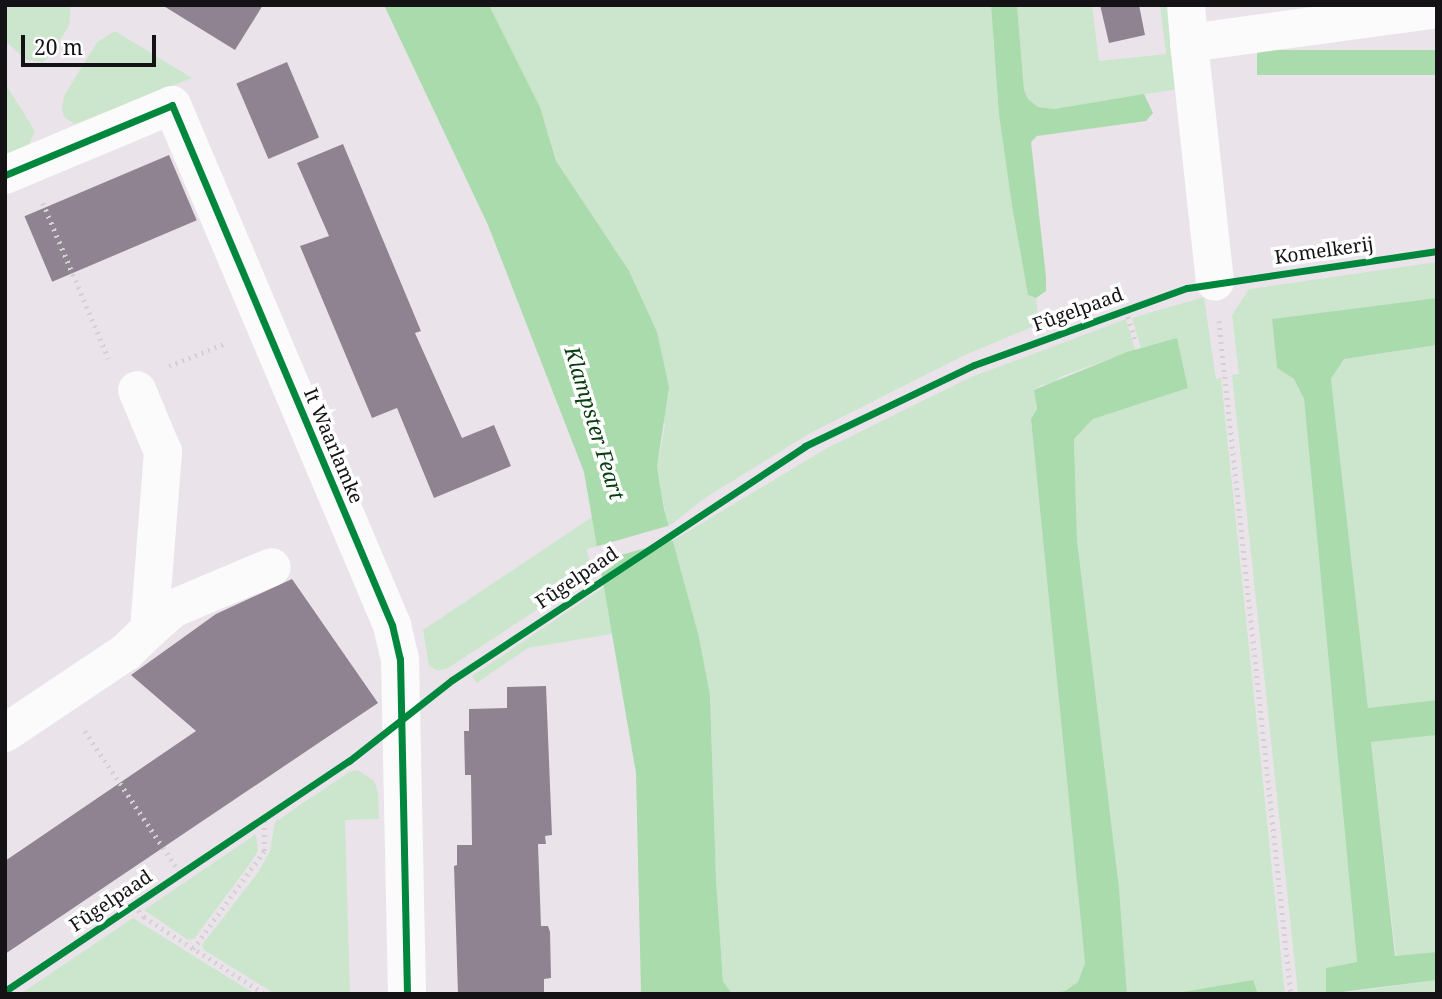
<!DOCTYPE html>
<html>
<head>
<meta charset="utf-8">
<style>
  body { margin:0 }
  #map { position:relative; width:1442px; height:999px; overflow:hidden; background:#eae4ea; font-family:"Noto Serif",serif }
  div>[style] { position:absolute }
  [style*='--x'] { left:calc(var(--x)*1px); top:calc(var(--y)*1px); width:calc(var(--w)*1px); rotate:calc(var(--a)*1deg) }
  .green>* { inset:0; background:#cce6cd }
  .water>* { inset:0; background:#aadbac; transform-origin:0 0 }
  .pier>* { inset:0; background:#eae4ea; transform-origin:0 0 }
  .building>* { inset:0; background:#908391; transform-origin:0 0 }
  .path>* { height:4.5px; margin-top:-2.25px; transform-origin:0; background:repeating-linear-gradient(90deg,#d3d1d3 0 2px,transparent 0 7px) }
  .minor>* { height:38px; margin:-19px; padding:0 19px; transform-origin:19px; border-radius:19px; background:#fcfbfc }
  .cycleway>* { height:7px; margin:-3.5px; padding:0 3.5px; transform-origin:3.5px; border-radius:3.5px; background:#00873e }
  span { translate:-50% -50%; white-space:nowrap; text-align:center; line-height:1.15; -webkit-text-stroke:7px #fff; paint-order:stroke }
  .street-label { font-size:19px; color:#151215 }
  .water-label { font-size:21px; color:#073c10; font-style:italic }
  .frame { position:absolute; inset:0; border:7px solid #151215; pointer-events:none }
  .scale { position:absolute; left:21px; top:35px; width:135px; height:32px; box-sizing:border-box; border:4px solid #151215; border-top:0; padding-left:9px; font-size:21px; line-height:24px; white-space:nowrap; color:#151215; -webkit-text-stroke:5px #fff; paint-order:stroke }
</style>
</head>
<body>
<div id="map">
  <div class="green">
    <i style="clip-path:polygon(5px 5px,71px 5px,69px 26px,50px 56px,43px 62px,26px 60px,5px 41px)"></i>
    <i style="clip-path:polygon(489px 5px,991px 5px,999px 115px,1012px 206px,1028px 295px,1036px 298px,1039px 324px,963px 356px,812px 432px,705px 498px,668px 527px,657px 467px,665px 425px,582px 204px,556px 161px,540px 107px)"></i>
    <i style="clip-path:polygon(1017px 5px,1092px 5px,1099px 61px,1166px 54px,1160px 5px,1170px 5px,1178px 89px,1054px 109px,1038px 107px,1028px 99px,1024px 90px)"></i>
    <i style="clip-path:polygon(115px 31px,192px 78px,75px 124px,64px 117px,62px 110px,64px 96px,97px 42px)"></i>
    <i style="clip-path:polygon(5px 83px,35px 131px,29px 145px,5px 156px)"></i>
    <i style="clip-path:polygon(1437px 262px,1437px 298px,1272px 319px,1277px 368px,1294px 379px,1304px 399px,1357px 963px,1326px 968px,1326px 994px,1298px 994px,1232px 375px,1239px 374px,1232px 315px,1249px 289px)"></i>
    <i style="clip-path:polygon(1204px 297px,1216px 379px,1221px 378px,1285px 994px,1258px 994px,1253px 980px,1171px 994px,1127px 994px,1119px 888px,1077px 540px,1074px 439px,1093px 419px,1188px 388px,1177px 339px,1141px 348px,1132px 318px)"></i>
    <i style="clip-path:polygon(1126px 319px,1135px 350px,1062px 376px,1052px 384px,1042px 385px,1034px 390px,1037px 409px,1031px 419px,1085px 963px,1078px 982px,1065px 991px,1047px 994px,732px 994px,723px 981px,716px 879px,710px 695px,699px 637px,672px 541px,827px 448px,971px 377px)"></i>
    <i style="clip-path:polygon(1437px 345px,1437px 700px,1368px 708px,1331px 379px,1344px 359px)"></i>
    <i style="clip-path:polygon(592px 517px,602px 572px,587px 582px,584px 579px,448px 668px,438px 671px,429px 666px,423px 630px)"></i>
    <i style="clip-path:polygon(604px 587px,612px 634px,528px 648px,477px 683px,472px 676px)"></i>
    <i style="clip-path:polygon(1437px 735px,1437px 952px,1396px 957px,1371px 742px)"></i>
    <i style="clip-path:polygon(358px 770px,374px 781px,378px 792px,379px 819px,345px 820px,350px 994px,275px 994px,204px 950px,202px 945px,259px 871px,270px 851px,275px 822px,349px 772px)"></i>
    <i style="clip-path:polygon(256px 834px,258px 851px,249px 865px,194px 939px,188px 940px,144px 910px)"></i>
    <i style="clip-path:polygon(133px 918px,255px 994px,20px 994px)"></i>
    <i style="clip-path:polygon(1437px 980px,1437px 994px,1338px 994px)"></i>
  </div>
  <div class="water">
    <i style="clip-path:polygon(384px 5px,489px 5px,540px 107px,556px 161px,629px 271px,657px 332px,669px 387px,657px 467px,664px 509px,699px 637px,710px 695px,716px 879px,723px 981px,732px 994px,641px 994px,636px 773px,584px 472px,488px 225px)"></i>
    <i style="clip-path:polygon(991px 5px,1017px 5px,1024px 90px,1028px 99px,1038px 107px,1054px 109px,1144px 94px,1153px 113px,1146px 121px,1037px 136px,1031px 142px,1046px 277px,1046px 291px,1036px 298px,1028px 295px,1012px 206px,999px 115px)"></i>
    <i style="left:1437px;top:50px;width:25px;height:180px;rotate:90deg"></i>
    <i style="clip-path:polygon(1437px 298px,1437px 345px,1344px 359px,1331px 379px,1368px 708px,1437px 700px,1437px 735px,1371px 742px,1395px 956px,1437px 952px,1437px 980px,1326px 994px,1326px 968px,1357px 962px,1304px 399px,1294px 379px,1277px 368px,1272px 319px)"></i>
    <i style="clip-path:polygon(1177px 338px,1188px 388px,1093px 419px,1074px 439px,1077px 540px,1119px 888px,1127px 994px,1047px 994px,1065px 991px,1078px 982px,1085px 963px,1031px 419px,1037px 409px,1034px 390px,1127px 352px)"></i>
    <i style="clip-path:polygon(1253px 980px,1258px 994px,1171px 994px)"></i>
  </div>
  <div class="pier">
    <i style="left:671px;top:525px;width:15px;height:88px;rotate:74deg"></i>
  </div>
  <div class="building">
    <i style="clip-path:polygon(162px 5px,263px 5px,235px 50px)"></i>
    <i style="clip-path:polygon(1100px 5px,1139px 5px,1145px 35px,1109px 43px)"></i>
    <i style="left:287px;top:62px;width:82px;height:55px;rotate:67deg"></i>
    <i style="clip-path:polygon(343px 144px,421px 331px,415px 333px,462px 438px,494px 425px,511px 466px,434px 498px,397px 408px,372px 418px,300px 246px,329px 236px,297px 163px)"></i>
    <i style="left:169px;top:155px;width:71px;height:157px;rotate:67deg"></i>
    <i style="clip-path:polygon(292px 579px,378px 703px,5px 954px,5px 861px,196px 731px,131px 675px,216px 614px)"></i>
    <i style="clip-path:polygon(546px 686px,552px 835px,545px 836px,546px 844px,538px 844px,541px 926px,548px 926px,550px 932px,551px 978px,544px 979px,544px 994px,458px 994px,454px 866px,457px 865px,457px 845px,472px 845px,471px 775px,465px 775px,464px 731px,469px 731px,469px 709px,507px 708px,507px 687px)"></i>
  </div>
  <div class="path">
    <i style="--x:43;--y:203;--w:169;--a:67.1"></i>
    <i style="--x:1126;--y:310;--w:34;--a:73"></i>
    <i style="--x:1219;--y:321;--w:677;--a:83.89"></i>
    <i style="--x:169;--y:366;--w:61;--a:-22"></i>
    <i style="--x:85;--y:731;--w:172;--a:56.1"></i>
    <i style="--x:134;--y:905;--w:16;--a:50"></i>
    <i style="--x:144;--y:917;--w:143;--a:32.5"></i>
    <i style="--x:193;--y:949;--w:121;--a:-54.1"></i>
    <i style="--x:264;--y:851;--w:33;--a:-90"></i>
  </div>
  <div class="minor">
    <i style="--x:1186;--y:5;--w:38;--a:85"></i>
    <i style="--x:1189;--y:43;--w:250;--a:-7.8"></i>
    <i style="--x:1189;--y:43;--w:240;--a:83.8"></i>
    <i style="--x:5;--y:175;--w:181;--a:-22.7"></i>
    <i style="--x:172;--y:105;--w:565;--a:67.07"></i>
    <i style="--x:392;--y:625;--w:35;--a:77"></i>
    <i style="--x:400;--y:659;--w:335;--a:88.8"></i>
    <i style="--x:149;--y:630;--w:31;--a:-42"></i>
    <i style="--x:172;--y:609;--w:108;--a:-22.8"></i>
    <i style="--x:5;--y:733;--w:146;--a:-33.8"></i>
    <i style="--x:126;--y:652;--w:32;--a:-44"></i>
    <i style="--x:149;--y:630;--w:179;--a:-85.5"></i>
    <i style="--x:163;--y:452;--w:67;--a:-112.8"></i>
  </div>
  <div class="cycleway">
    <i style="--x:5;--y:175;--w:181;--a:-22.7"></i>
    <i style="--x:172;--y:105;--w:565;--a:67.07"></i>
    <i style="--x:392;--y:625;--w:35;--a:77"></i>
    <i style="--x:400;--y:659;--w:335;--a:88.8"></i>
    <i style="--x:5;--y:991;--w:414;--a:-33.8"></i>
    <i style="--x:349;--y:761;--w:131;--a:-38.2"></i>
    <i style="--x:452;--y:680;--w:424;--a:-33.5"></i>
    <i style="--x:805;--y:446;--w:187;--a:-25.6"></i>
    <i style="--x:974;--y:365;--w:226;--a:-19.9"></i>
    <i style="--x:1187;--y:288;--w:253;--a:-8.4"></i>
  </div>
  <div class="street-label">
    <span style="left:1324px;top:251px;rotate:-8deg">Komelkerij</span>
    <span style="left:1078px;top:310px;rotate:-20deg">Fûgelpaad</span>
    <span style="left:333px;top:446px;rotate:67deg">It Waarlamke</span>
    <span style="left:577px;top:578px;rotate:-34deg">Fûgelpaad</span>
    <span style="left:111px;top:901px;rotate:-34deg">Fûgelpaad</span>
  </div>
  <div class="water-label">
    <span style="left:595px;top:423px;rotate:73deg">Klampster Feart</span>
  </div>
  <div class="frame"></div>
  <div class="scale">20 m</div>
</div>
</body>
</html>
